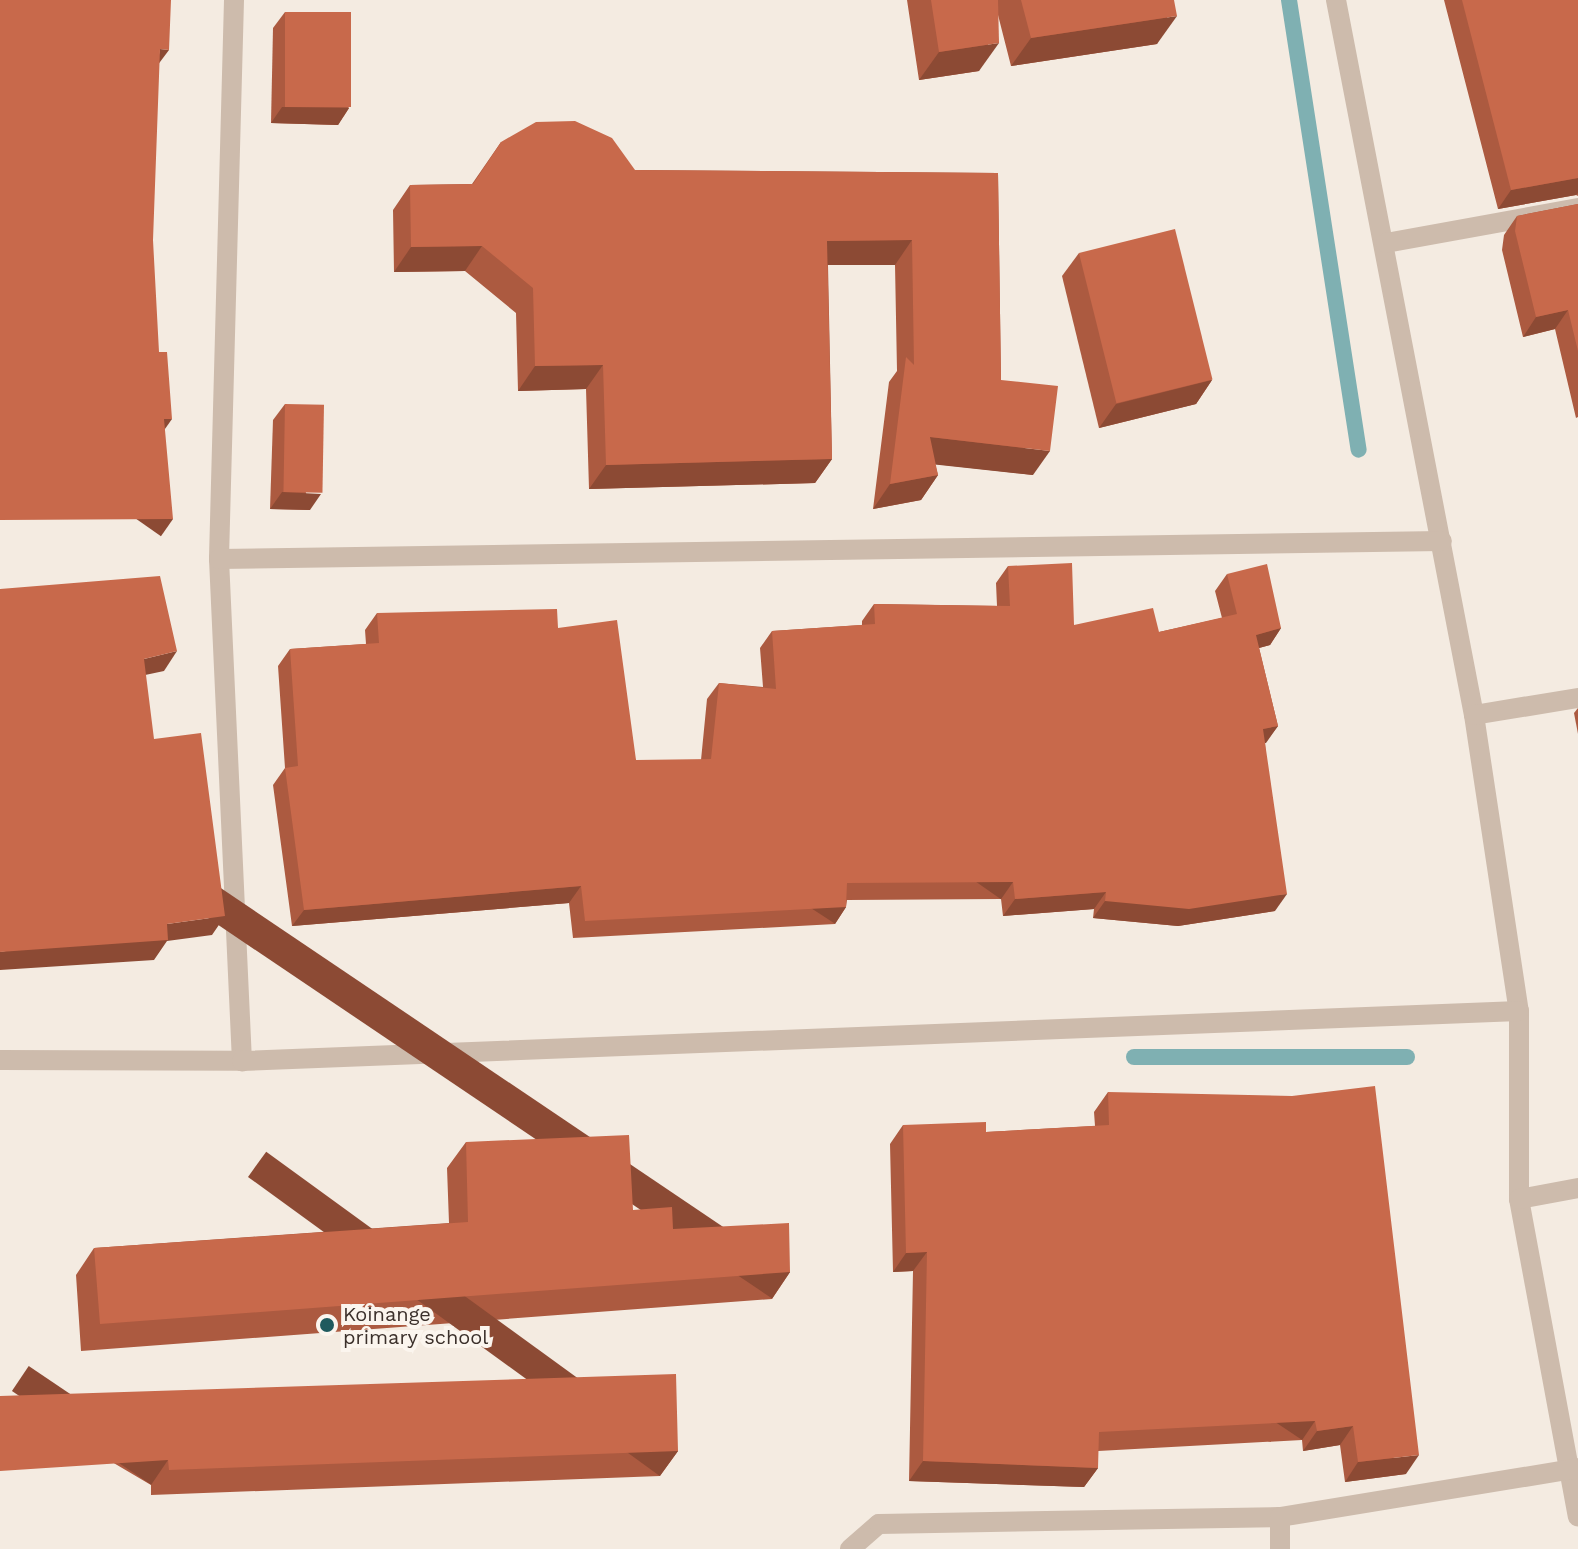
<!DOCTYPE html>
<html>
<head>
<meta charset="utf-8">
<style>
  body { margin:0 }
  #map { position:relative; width:1578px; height:1549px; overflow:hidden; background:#f4ebe1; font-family:"Work Sans",sans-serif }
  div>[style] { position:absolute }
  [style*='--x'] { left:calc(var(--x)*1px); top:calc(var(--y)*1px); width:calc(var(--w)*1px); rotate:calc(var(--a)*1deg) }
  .stream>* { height:16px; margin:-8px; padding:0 8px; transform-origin:8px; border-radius:8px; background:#7fb0b2 }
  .minor>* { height:20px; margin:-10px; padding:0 10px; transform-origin:10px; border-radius:10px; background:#cdbbac }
  .wall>* { inset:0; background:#ac5a40 }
  .shaded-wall>* { inset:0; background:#8c4a34; transform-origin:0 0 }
  .building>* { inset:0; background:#c8694b; transform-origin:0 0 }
  .dots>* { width:22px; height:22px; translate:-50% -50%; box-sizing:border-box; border:4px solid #fbf5ee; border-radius:50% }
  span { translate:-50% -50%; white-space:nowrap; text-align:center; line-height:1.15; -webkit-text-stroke:8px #fbf5ee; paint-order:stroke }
  .poi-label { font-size:20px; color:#3b302b }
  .left { translate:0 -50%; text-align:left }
</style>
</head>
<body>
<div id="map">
  <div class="stream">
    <i style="--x:1289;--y:0;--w:455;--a:81.2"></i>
    <i style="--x:1134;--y:1057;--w:273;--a:0"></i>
  </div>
  <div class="minor">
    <i style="--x:234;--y:0;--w:559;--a:91.54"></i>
    <i style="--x:219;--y:559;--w:503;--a:87.38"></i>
    <i style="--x:1336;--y:0;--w:728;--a:79.08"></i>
    <i style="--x:1474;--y:715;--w:299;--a:81.4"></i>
    <i style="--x:1519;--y:1011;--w:188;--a:90"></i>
    <i style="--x:1519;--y:1199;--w:323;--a:79.5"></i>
    <i style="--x:1386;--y:243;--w:195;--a:-10.3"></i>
    <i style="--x:219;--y:559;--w:1223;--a:-0.84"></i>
    <i style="--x:1474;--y:715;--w:105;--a:-9.3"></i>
    <i style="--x:0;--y:1060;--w:242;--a:0.2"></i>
    <i style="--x:242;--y:1061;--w:1278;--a:-2.24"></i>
    <i style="--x:1519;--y:1199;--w:60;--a:-10.6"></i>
    <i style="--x:850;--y:1549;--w:38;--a:-41"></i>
    <i style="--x:879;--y:1524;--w:401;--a:-1"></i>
    <i style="--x:1280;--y:1517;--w:302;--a:-9.3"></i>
    <i style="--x:1280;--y:1549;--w:32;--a:-90"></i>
  </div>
  <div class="wall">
    <i style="clip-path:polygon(907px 0,1174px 0,1157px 44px,1011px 66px,998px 15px,979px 71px,919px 80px)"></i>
    <i style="clip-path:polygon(1444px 0,1578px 0,1578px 196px,1576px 195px,1498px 209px)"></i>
    <i style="clip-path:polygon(285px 12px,349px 108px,338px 125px,271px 123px,273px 28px)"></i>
    <i style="clip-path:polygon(501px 142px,635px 170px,998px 173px,1001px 380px,1033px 475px,935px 464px,938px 475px,921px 500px,873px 509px,889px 382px,897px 371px,895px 265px,828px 265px,832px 459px,815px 483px,589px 489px,586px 389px,518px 391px,516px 313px,465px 271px,394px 272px,393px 210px,410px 185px,472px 184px)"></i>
    <i style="clip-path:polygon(1578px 204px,1578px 417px,1576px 418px,1555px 329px,1523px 337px,1502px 250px,1504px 235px,1517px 216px)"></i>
    <i style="clip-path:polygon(1079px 253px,1212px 380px,1196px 404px,1099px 428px,1062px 276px)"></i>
    <i style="clip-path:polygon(285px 404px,310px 510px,270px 509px,273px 420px)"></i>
    <i style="clip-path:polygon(1008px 566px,1074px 625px,1159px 632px,1222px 618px,1215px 591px,1227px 574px,1281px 628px,1270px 645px,1259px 648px,1278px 726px,1265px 743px,1275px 911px,1178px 926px,1093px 918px,1094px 909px,1003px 916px,1001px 899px,847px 900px,846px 907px,835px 924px,573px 938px,569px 903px,292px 926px,273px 785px,285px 768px,278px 666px,290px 649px,366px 644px,365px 630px,377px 613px,558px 628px,636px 760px,701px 760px,707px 699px,719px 683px,763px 687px,760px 648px,772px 631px,862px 625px,862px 621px,874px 604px,997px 606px,996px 583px)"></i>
    <i style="clip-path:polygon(1578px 708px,1578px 734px,1574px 713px)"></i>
    <i style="clip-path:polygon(1108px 1092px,1406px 1474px,1345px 1482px,1340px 1445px,1303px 1451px,1302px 1440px,1098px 1451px,1098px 1468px,1084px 1487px,909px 1481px,913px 1271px,893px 1272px,890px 1144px,903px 1125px,986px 1132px,1095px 1126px,1094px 1112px)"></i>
    <i style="clip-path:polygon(466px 1142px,633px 1210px,673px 1229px,790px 1272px,772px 1299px,81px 1351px,76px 1275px,94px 1248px,449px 1223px,447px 1168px)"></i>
    <i style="clip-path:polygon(0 1396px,678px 1451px,660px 1476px,151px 1495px,151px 1485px)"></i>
  </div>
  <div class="shaded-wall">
    <i style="clip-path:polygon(1177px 16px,1157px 44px,1011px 66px,1031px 38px)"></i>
    <i style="clip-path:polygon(999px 43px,979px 71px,919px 80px,939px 52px)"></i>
    <i style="clip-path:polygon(160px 49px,169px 50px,157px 66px)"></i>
    <i style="clip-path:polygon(282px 107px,349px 108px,338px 125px,271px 123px)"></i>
    <i style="clip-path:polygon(1578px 178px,1578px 193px,1576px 195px,1498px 209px,1511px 190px)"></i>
    <i style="clip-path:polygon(912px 240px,895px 265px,810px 265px,827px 241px)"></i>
    <i style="clip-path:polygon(482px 246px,465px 271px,394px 272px,411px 247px)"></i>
    <i style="clip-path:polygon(1568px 310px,1555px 329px,1523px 337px,1536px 317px)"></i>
    <i style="clip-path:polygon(603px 365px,586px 389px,518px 391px,535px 366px)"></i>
    <i style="clip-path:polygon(1212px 380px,1196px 404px,1099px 428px,1116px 404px)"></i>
    <i style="clip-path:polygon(164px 419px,172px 419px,160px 436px)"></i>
    <i style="clip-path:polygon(930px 437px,1050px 451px,1033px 475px,912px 462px)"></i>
    <i style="clip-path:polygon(832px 459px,815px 483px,589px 489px,606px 465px)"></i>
    <i style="clip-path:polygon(938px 475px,921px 500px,873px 509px,890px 484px)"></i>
    <i style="clip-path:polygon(282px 492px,321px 494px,310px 510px,270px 509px)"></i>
    <i style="left:173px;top:519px;width:21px;height:173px;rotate:125deg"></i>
    <i style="clip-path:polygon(1281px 628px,1270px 645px,1244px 652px,1256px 635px)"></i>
    <i style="clip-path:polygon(177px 651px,164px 671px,131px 678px,144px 659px)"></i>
    <i style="clip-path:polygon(1278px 726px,1266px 743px,1251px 746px,1263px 729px)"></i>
    <i style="left:1013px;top:882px;width:21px;height:166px;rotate:125deg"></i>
    <i style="clip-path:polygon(581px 886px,569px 903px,292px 926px,304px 910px)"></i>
    <i style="clip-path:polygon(1106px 892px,1094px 909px,1003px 916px,1015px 899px)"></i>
    <i style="clip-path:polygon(1287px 894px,1275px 911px,1178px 926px,1093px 918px,1105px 901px)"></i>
    <i style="left:846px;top:907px;width:20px;height:261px;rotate:123deg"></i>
    <i style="clip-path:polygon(225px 916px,212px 935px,167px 941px,154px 960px,0 970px,0 952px,167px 924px)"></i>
    <i style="clip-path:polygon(927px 1252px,913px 1271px,893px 1272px,906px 1253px)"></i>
    <i style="left:790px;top:1272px;width:32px;height:692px;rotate:124deg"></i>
    <i style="left:1315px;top:1421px;width:23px;height:216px;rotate:124deg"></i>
    <i style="clip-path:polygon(1353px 1426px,1340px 1445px,1303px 1451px,1317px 1431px)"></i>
    <i style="left:678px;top:1451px;width:31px;height:509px;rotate:126deg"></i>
    <i style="clip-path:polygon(1419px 1455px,1406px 1474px,1345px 1482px,1358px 1462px)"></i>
    <i style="left:168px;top:1460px;width:30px;height:168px;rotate:124deg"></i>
    <i style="clip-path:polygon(923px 1461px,1098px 1468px,1084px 1487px,909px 1481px)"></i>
  </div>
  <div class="building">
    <i style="clip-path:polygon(0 0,171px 0,169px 50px,160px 49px,153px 240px,159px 352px,167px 352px,172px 419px,164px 419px,173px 519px,0 520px)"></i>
    <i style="clip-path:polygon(931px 0,998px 0,999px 43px,939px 52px)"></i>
    <i style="clip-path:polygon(1021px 0,1174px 0,1177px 16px,1031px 38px)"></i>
    <i style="clip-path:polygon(1462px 0,1578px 0,1578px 178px,1511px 190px)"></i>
    <i style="left:285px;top:12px;width:66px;height:95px"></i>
    <i style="clip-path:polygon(575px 121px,612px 138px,635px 170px,998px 173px,1001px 380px,1058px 386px,1050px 451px,930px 437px,938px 475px,890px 484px,906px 357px,914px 365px,912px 240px,827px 241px,832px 459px,606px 465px,603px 365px,535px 366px,533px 288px,482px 246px,411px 247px,410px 185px,473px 184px,501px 142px,536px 122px)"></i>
    <i style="clip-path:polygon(1578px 204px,1578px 351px,1568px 310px,1536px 317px,1515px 231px,1517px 216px)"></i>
    <i style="left:1175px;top:229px;width:155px;height:99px;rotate:76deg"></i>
    <i style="left:285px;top:404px;width:39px;height:88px;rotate:1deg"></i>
    <i style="clip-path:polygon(1072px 563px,1074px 625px,1153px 608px,1159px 632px,1237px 614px,1227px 574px,1267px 564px,1281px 628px,1256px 635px,1278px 726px,1263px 729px,1287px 894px,1189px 909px,1105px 901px,1106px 892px,1015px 899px,1013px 882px,847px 883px,846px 907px,585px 921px,581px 886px,304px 910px,285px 768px,298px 766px,290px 649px,379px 643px,377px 613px,557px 609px,558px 628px,617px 620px,636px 760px,711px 759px,719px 683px,776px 689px,772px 631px,875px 624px,874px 604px,1010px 606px,1008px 566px)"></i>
    <i style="clip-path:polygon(160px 576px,177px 651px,144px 659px,154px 739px,201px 733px,225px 916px,167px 924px,168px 940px,0 952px,0 589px)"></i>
    <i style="clip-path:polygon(1375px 1086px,1419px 1455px,1358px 1462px,1353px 1426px,1317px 1431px,1315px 1421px,1099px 1432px,1098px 1468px,923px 1461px,927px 1252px,906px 1253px,903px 1125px,986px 1122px,986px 1132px,1109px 1125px,1108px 1092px,1292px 1096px)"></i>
    <i style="clip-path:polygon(629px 1135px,633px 1210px,672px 1207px,673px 1229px,789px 1223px,790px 1272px,100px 1324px,94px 1248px,468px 1222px,466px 1142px)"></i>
    <i style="clip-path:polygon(676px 1374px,678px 1451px,169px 1470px,168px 1460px,0 1471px,0 1396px)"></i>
  </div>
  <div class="dots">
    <i style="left:327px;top:1325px;background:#1f5a5e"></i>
  </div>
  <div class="poi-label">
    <span class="left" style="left:343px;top:1326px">Koinange<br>primary school</span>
  </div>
</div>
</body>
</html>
